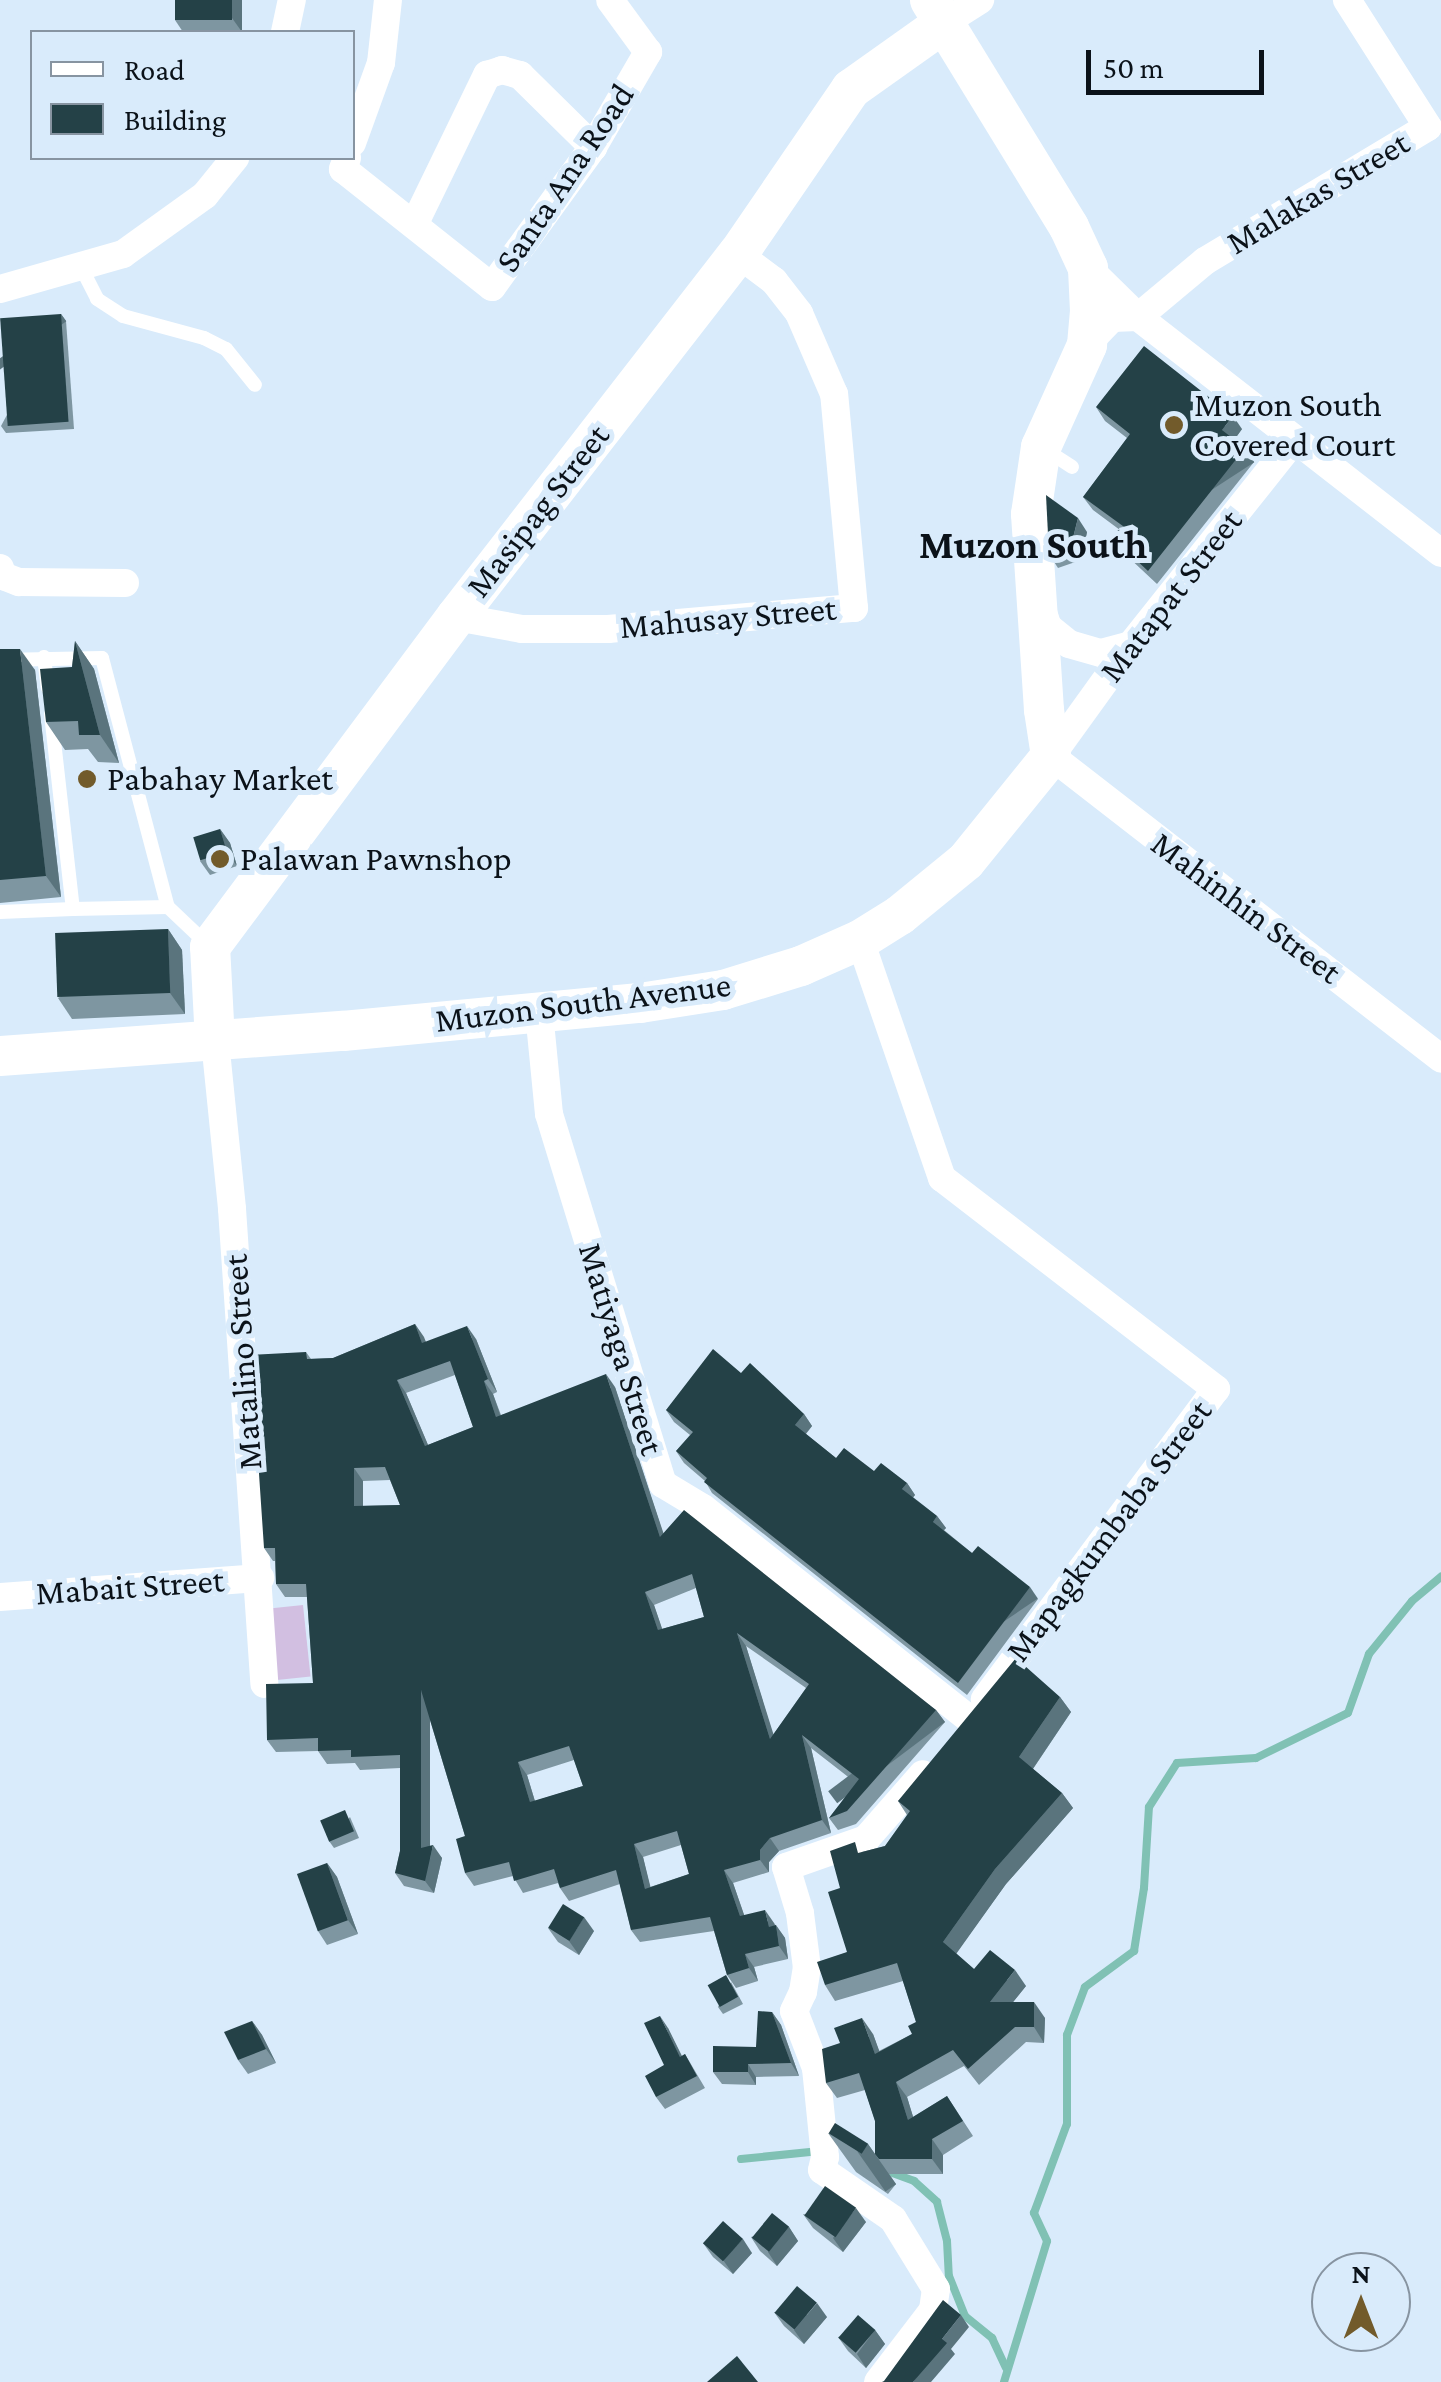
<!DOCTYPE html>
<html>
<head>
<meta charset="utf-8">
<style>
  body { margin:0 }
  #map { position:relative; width:1441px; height:2382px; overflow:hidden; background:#d9ebfb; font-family:"Crimson Pro",serif }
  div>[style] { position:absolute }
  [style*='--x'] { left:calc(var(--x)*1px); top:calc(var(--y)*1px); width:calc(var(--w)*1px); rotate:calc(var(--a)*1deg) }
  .green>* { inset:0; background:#d2bfe1; transform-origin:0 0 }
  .stream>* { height:8px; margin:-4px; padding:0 4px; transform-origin:4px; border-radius:4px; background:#80c1b4 }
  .lane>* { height:14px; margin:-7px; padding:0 7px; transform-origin:7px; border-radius:7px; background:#fff }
  .street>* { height:28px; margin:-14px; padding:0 14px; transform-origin:14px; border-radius:14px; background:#fff }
  .secondary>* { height:40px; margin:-20px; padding:0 20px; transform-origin:20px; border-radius:20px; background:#fff }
  .wall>* { inset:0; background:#7e96a1 }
  .shaded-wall>* { inset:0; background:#5a747d; transform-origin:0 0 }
  .building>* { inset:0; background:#244147; transform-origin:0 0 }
  .dots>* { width:28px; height:28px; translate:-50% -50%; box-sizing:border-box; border:5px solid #d9ebfb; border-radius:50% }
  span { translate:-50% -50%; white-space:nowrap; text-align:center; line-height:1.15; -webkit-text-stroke:10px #d9ebfb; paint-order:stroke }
  .street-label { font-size:35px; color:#0b1219 }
  .poi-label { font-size:35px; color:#0b1219 }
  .left { translate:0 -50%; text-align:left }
  .quarter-label { font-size:40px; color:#0b1219; font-weight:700 }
  .legend { position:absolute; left:30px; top:30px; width:325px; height:130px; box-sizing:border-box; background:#d9ebfb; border:2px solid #8794a1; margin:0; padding:12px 18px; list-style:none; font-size:30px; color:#0b1219 }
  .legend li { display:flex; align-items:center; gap:20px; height:50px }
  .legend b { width:50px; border:2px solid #8794a1 }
  .north { position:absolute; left:1311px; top:2252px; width:100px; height:100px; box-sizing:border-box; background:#d9ebfb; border:2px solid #8794a1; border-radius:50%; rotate:0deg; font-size:28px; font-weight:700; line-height:40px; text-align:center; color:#0b1219 }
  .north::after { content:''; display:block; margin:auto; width:35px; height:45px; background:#725b2b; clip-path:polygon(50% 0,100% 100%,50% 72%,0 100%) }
  .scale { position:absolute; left:1086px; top:50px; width:178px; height:45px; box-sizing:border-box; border:5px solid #0b1219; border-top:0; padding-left:12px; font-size:30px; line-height:35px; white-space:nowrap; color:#0b1219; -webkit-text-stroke:8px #d9ebfb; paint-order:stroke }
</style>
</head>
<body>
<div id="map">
  <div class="green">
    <i style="left:303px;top:1605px;width:72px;height:48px;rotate:84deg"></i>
  </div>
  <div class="stream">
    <i style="--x:741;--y:2159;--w:79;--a:-5.8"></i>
    <i style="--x:887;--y:2171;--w:29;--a:20"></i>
    <i style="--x:914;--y:2181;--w:31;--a:42"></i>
    <i style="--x:937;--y:2202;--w:40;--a:75.6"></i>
    <i style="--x:947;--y:2241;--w:35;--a:87"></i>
    <i style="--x:949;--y:2276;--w:43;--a:68.2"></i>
    <i style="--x:965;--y:2316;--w:35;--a:39"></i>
    <i style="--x:992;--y:2338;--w:33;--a:65"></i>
    <i style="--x:1004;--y:2382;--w:147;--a:-73"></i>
    <i style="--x:1047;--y:2241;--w:31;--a:-115"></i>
    <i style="--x:1034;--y:2213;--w:95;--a:-69.7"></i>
    <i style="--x:1067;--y:2124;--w:89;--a:-90"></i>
    <i style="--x:1067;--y:2035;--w:51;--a:-69.4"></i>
    <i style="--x:1085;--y:1987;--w:61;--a:-36.3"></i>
    <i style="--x:1134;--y:1951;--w:64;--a:-81"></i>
    <i style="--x:1144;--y:1888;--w:81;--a:-86.5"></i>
    <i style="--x:1149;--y:1807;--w:52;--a:-57.5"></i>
    <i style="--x:1177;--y:1763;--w:79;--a:-3.6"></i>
    <i style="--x:1256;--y:1758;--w:102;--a:-26.1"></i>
    <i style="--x:1348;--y:1713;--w:63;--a:-70.4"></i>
    <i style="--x:1369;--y:1654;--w:68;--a:-50.9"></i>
    <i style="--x:1412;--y:1601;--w:38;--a:-40"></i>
  </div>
  <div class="lane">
    <i style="--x:80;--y:265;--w:38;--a:63"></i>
    <i style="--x:97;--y:299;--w:31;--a:33"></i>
    <i style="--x:123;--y:316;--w:84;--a:15.2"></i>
    <i style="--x:204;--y:338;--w:25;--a:27"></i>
    <i style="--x:226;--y:349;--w:46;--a:51.1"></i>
    <i style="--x:1046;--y:450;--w:31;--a:33"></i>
    <i style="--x:44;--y:657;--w:31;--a:83"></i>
    <i style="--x:0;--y:660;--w:102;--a:-1.1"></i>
    <i style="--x:102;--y:658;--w:258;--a:75.2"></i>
    <i style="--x:51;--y:714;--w:196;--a:83.6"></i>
    <i style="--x:73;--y:909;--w:95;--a:-1.2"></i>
    <i style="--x:168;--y:907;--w:52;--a:43.5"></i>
    <i style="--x:0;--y:912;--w:73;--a:-2.4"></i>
  </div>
  <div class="street">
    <i style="--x:944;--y:23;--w:43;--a:-32.6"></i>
    <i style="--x:285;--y:32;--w:33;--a:-78"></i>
    <i style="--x:352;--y:143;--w:85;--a:-70.1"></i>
    <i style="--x:381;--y:63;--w:63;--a:-83.7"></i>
    <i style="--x:347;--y:158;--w:12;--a:110"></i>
    <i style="--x:343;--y:169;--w:190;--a:38.4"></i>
    <i style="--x:492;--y:287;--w:173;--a:-54.2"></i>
    <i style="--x:593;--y:147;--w:110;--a:-59.9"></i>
    <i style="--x:648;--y:52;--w:64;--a:-126.2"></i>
    <i style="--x:415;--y:223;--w:165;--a:-64.1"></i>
    <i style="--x:487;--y:75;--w:16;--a:-18"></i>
    <i style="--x:502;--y:70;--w:19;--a:16"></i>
    <i style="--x:520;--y:75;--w:103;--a:44.6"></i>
    <i style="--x:1088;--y:268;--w:70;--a:44.4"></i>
    <i style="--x:1138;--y:317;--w:384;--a:37.9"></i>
    <i style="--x:0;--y:289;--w:128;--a:-15.9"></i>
    <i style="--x:123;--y:254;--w:101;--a:-35.7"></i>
    <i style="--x:205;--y:195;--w:48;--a:-51"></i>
    <i style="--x:1088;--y:343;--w:35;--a:-46"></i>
    <i style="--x:1112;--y:318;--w:26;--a:-2"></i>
    <i style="--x:1138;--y:317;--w:87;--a:-39.9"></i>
    <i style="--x:1205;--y:261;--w:260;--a:-31"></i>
    <i style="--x:1428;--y:127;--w:151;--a:-122.5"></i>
    <i style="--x:1294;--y:440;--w:262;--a:128.5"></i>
    <i style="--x:1131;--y:645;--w:137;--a:125.8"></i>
    <i style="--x:1051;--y:756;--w:494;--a:37.8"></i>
    <i style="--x:0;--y:568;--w:9;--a:69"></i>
    <i style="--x:3;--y:576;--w:17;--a:21"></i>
    <i style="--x:19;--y:582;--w:106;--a:0.5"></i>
    <i style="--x:1041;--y:606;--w:22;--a:72"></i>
    <i style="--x:1048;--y:627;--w:27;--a:39"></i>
    <i style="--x:1069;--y:644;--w:33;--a:16"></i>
    <i style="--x:1101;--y:653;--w:31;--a:-15"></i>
    <i style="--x:456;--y:617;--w:67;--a:10.3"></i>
    <i style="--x:522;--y:629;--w:86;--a:0"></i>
    <i style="--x:608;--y:629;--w:247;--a:-4.9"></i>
    <i style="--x:854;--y:608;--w:215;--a:-95.3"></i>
    <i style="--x:834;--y:394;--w:88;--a:-113.4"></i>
    <i style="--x:799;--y:313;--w:41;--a:-128"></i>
    <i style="--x:774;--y:281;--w:45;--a:-143.1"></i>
    <i style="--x:860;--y:940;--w:252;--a:71"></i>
    <i style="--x:942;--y:1178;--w:346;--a:37.6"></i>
    <i style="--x:1216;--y:1389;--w:387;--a:126.7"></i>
    <i style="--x:539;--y:1012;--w:102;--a:84.4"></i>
    <i style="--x:549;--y:1114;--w:387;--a:72.9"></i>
    <i style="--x:663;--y:1484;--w:47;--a:31"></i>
    <i style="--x:703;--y:1508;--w:341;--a:38.4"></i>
    <i style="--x:215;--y:1041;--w:169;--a:84.2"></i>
    <i style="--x:232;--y:1209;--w:476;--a:86.1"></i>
    <i style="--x:0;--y:1597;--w:261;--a:-4.2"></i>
    <i style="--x:878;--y:2382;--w:91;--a:-52.6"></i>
    <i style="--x:933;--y:2310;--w:21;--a:-82"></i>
    <i style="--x:936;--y:2289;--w:82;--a:-121.6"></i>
    <i style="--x:893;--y:2219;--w:86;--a:-145.4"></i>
    <i style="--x:822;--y:2170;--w:13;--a:-77"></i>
    <i style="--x:825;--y:2157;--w:89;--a:-95.8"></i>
    <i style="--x:816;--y:2068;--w:61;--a:-111.1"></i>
    <i style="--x:794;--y:2011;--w:21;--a:-65"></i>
    <i style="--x:803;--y:1992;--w:24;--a:-81"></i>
    <i style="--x:807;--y:1968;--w:55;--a:-97.3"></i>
    <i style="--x:800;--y:1913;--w:48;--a:-106.9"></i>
    <i style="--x:786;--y:1867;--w:85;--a:-19.3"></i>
    <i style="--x:866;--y:1839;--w:86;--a:-48.8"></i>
  </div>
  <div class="secondary">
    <i style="--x:215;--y:1041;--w:94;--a:-93"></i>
    <i style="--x:210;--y:947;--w:412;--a:-53.3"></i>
    <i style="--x:456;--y:617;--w:460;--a:-52.2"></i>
    <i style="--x:738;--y:254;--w:200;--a:-55.6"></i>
    <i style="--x:851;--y:89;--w:114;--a:-35.4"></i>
    <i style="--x:0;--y:1056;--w:344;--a:-4.2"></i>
    <i style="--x:343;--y:1031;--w:298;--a:-5.4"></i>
    <i style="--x:640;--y:1003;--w:84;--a:-8.9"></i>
    <i style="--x:723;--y:990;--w:82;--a:-17.1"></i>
    <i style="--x:801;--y:966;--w:64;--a:-23.8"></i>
    <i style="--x:860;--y:940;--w:47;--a:-32"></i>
    <i style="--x:900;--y:915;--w:85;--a:-39.3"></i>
    <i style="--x:966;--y:861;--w:135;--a:-51"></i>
    <i style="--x:1051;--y:756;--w:47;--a:-98.7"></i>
    <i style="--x:1044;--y:710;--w:196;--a:-93.8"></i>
    <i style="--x:1031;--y:514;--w:68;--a:-81.5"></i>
    <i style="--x:1041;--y:447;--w:112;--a:-65.7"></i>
    <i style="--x:1087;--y:345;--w:34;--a:-85"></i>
    <i style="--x:1090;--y:311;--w:43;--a:-92.7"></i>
    <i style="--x:1088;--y:268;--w:45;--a:-114.9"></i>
    <i style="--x:1069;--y:227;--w:266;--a:-121.5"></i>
  </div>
  <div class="wall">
    <i style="clip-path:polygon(242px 0,242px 32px,183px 32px,175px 20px)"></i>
    <i style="clip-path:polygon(61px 314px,66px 321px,74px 429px,6px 433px,1px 426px)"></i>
    <i style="clip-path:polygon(1096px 407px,1242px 429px,1234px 440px,1245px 448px,1254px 462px,1157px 584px,1126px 555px,1117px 542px,1124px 533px,1093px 510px,1083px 497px,1127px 438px,1105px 421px)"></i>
    <i style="clip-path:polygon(1087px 532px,1081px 560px,1058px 568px,1049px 554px)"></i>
    <i style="clip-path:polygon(75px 641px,94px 669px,119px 763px,98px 762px,88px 749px,65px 750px,46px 722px,72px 667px)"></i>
    <i style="clip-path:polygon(0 649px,35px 670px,61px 897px,0 903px)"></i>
    <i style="clip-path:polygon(220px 829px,230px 843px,237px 866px,210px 875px,200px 861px)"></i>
    <i style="clip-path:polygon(168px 929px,182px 950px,185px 1014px,72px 1019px,58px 998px)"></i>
    <i style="clip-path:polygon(evenodd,415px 1324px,426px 1342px,476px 1339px,497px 1392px,493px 1394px,501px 1415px,615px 1387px,663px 1533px,936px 1710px,945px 1722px,856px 1824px,838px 1830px,829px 1818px,856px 1783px,811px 1748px,831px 1833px,779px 1851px,769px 1862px,769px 1872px,733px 1883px,744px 1915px,774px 1923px,785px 1938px,788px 1959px,754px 1967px,758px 1981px,736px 1988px,727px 1975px,714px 1931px,640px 1942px,631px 1930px,620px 1884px,569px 1901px,560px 1888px,558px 1883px,523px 1893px,513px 1876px,474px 1886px,465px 1873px,465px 1836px,430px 1720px,430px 1846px,442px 1858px,434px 1893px,404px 1886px,395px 1873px,400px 1851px,400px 1768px,360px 1770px,355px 1763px,327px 1764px,318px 1751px,276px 1752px,267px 1740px,313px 1683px,307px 1597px,285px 1597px,276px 1584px,275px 1561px,273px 1561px,264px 1548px,306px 1352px,311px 1359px,333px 1358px,415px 1324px,455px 1375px,473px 1427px,428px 1445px,406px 1393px,455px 1375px,415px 1324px,390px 1480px,400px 1505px,363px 1506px,363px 1481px,390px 1480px,415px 1324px,696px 1588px,704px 1617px,662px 1629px,654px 1605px,696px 1588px,415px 1324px,746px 1646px,806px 1688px,773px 1735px,746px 1646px,415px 1324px,574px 1760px,583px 1786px,535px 1801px,527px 1775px,574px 1760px,415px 1324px,681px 1845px,689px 1874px,650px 1887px,643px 1857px,681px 1845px)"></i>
    <i style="clip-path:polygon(741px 1373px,804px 1414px,812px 1426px,806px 1434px,836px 1458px,907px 1483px,915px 1495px,913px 1497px,937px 1516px,946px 1528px,944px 1530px,972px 1553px,1038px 1599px,967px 1695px,712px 1493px,705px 1481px,684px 1463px,676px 1451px,690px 1435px,674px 1422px,666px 1410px)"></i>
    <i style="clip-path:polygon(1060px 1697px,1071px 1712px,1033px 1769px,1062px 1793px,1073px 1808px,1006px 1884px,956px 1953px,974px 1969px,1026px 1986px,1013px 2002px,1045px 2018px,1044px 2043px,1026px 2042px,979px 2085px,964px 2066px,907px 2097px,913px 2117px,947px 2096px,973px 2136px,943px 2155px,943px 2174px,889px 2174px,896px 2184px,888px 2194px,856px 2172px,828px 2133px,868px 2144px,875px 2154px,875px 2121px,865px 2090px,837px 2098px,826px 2083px,873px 2034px,879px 2051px,912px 2034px,916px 2022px,903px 1981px,835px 2001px,825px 1985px,847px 1952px,840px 1888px,862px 1852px,885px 1846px,907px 1815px,898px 1801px)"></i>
    <i style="clip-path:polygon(350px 1817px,359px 1838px,334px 1848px,329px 1841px)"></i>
    <i style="clip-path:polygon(327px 1863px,337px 1877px,358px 1934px,327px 1945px,318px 1931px)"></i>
    <i style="clip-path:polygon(548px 1928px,594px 1931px,579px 1955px,558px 1942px)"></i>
    <i style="clip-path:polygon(731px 1982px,743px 2004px,723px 2014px,718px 2007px)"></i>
    <i style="clip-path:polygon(772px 2012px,781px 2025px,799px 2076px,756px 2077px,756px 2085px,722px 2084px,713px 2072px,756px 2047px)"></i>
    <i style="clip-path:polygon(252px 2021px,262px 2035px,276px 2063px,248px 2074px,238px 2060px)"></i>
    <i style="clip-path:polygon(668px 2028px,682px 2056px,685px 2054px,705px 2088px,665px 2109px,656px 2097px,664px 2065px)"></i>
    <i style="clip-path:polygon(803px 2214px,866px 2222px,843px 2252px,813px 2228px)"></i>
    <i style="clip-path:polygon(789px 2227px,798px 2241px,777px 2266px,760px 2251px,751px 2237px)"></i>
    <i style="clip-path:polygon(703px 2243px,752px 2253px,733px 2274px,713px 2257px)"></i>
    <i style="clip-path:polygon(774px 2312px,827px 2317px,804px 2344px,784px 2326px)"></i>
    <i style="clip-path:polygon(875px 2330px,885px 2344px,866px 2368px,848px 2351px,838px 2337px)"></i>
  </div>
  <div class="shaded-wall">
    <i style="clip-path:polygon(232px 0,242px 0,242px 32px,232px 18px)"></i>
    <i style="left:61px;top:314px;width:9px;height:108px;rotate:54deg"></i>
    <i style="clip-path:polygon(1233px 416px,1242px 429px,1232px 443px,1222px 430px)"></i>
    <i style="left:1245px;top:448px;width:17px;height:157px;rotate:57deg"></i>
    <i style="clip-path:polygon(1078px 518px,1087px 532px,1081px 560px,1071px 546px)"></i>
    <i style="clip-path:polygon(75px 641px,94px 669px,119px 763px,100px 735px)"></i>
    <i style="clip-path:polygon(20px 649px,35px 670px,61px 897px,46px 876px)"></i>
    <i style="clip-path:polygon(220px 829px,230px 843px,237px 866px,227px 852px)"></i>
    <i style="clip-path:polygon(168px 929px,182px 950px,185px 1014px,170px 993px)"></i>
    <i style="clip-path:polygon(415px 1324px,424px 1337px,431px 1356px,422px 1343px)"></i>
    <i style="clip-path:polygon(467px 1326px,476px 1339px,497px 1392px,488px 1379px)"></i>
    <i style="clip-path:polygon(606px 1374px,615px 1387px,669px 1550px,660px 1537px)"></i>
    <i style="clip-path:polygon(397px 1380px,406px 1393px,434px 1459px,425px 1446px)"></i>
    <i style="clip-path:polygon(484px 1381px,493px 1394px,505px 1429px,496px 1417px)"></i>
    <i style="clip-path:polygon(804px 1414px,812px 1426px,803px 1437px,795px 1425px)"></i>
    <i style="clip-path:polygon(354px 1468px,363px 1481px,363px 1519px,354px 1506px)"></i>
    <i style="clip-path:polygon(907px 1483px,915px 1495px,911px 1500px,902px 1489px)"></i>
    <i style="clip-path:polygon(937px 1516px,946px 1528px,941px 1533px,933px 1522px)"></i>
    <i style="left:1030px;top:1587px;width:14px;height:120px;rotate:56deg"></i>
    <i style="clip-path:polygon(645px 1592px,654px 1605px,667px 1643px,658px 1630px)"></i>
    <i style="clip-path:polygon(737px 1633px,746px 1646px,779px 1752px,770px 1739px)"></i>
    <i style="clip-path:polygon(421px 1690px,430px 1703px,430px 1859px,433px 1845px,442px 1858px,434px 1893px,425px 1881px,421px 1848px)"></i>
    <i style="clip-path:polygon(1060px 1697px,1071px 1712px,1030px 1773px,1019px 1757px)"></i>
    <i style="left:936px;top:1710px;width:15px;height:135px;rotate:53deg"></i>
    <i style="clip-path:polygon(802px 1735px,811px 1748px,831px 1833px,822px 1820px)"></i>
    <i style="clip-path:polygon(518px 1762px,527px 1775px,539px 1815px,530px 1802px)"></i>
    <i style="clip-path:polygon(1062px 1793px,1073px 1808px,1006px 1884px,954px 1957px,943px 1942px,995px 1869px)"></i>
    <i style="clip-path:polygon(770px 1838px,779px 1851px,769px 1862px,769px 1872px,760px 1860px,760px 1850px)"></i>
    <i style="clip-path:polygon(634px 1844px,643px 1857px,654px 1901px,645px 1889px)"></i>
    <i style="clip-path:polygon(327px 1863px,337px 1877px,358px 1934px,348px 1920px)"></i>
    <i style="clip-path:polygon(724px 1870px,733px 1883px,749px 1929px,740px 1916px)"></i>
    <i style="clip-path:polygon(765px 1910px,774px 1923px,778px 1939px,769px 1927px)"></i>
    <i style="clip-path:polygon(584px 1917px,594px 1931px,579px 1955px,569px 1941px)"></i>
    <i style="clip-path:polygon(776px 1925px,785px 1938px,788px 1959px,779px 1946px)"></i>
    <i style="clip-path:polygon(745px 1954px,754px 1967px,758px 1981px,749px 1968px)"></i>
    <i style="clip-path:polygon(1015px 1970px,1026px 1986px,1001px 2017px,990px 2002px)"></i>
    <i style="clip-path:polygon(1034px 2002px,1045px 2018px,1044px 2043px,1034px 2027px)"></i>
    <i style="clip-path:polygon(772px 2012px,781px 2025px,799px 2076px,791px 2063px)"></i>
    <i style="clip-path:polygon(660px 2016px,668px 2028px,688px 2069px,680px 2057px)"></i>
    <i style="clip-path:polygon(862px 2018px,873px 2034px,886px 2069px,875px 2054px)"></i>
    <i style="clip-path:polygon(252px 2021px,262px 2035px,276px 2063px,266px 2049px)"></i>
    <i style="clip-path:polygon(748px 2064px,756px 2077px,756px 2085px,748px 2072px)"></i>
    <i style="clip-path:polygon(896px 2082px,907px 2097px,919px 2136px,908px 2120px)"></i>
    <i style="clip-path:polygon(932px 2139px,943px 2155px,943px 2174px,932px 2159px)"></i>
    <i style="left:868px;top:2144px;width:49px;height:13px;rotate:55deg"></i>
    <i style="clip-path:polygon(856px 2208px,866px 2222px,843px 2252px,833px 2238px)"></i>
    <i style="clip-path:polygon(789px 2227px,798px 2241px,777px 2266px,768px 2252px)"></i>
    <i style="clip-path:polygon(743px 2239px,752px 2253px,733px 2274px,723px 2260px)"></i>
    <i style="clip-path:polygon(817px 2303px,827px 2317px,804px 2344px,794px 2330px)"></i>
    <i style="clip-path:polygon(961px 2315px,969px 2327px,951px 2349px,955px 2354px,931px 2382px,913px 2382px,942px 2339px)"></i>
    <i style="clip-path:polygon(875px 2330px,885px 2344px,866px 2368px,857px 2354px)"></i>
  </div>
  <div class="building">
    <i style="left:175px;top:0;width:57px;height:20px"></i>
    <i style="left:61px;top:314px;width:108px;height:61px;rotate:86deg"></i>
    <i style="clip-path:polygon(1144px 346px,1233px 416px,1222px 430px,1245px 448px,1148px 571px,1117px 542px,1127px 529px,1083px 497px,1130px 434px,1096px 407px)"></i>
    <i style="clip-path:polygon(1046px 495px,1078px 518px,1071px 546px,1049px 554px)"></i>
    <i style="clip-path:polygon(75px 641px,100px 735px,79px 735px,78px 721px,46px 722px,40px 669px,72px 667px)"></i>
    <i style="clip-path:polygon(0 649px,20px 649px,46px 876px,0 880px)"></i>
    <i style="left:220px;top:829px;width:24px;height:28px;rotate:73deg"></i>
    <i style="left:168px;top:929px;width:64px;height:113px;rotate:88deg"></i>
    <i style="clip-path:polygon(evenodd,415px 1324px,422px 1343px,467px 1326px,488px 1379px,484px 1381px,496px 1417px,606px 1374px,660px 1537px,684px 1510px,936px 1710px,847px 1811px,829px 1818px,859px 1779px,802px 1735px,822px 1820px,770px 1838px,760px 1850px,760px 1860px,724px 1870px,740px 1916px,765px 1910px,769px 1927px,776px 1925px,779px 1946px,745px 1954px,749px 1968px,727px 1975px,710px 1917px,631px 1930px,616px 1870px,560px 1888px,554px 1869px,514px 1881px,509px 1862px,465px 1873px,456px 1839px,465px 1836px,421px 1690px,421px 1848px,433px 1845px,425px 1881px,395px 1873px,400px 1851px,400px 1755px,351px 1757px,351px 1750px,318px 1751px,318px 1738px,267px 1740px,266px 1684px,313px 1683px,306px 1584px,276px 1584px,275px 1548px,264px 1548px,251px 1355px,306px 1352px,307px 1359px,333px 1358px,415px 1324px,450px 1361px,473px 1427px,425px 1446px,397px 1380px,450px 1361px,415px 1324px,385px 1467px,400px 1505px,354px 1506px,354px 1468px,385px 1467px,415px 1324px,692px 1574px,704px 1617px,658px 1630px,645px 1592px,692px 1574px,415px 1324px,737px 1633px,809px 1684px,770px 1739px,737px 1633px,415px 1324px,569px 1746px,583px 1786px,530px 1802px,518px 1762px,569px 1746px,415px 1324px,677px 1831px,689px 1874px,645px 1889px,634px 1844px,677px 1831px)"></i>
    <i style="clip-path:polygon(713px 1349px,741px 1373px,750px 1363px,804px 1414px,795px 1425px,836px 1458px,844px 1448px,874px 1471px,881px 1463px,907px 1483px,902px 1489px,937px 1516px,933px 1522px,972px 1553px,978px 1546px,1030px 1587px,958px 1683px,704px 1482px,707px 1478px,676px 1451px,693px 1432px,666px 1410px)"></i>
    <i style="clip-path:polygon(1016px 1658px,1060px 1697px,1019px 1757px,1062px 1793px,995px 1869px,943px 1942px,974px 1969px,990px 1950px,1015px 1970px,990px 2002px,1034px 2002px,1034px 2027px,1015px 2027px,968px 2069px,953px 2050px,896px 2082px,908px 2120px,947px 2096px,963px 2121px,932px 2139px,932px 2159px,879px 2159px,875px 2154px,875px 2121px,859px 2073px,826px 2083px,822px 2049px,840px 2043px,834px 2028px,862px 2018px,875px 2054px,912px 2034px,908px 2026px,916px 2022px,897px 1963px,825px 1985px,817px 1962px,847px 1952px,828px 1892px,840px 1888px,830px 1851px,855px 1842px,858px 1853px,885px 1846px,910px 1811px,898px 1801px)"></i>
    <i style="left:345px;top:1810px;width:23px;height:27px;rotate:67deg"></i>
    <i style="left:327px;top:1863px;width:61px;height:32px;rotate:70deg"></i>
    <i style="left:563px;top:1904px;width:25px;height:28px;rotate:32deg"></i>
    <i style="left:726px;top:1975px;width:25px;height:21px;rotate:61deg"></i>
    <i style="clip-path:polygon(758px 2011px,772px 2012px,791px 2063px,748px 2064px,748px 2072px,713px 2072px,713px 2046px,756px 2047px)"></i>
    <i style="clip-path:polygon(660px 2016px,680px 2057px,685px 2054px,697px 2076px,656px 2097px,645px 2076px,664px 2065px,644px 2023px)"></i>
    <i style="clip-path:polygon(252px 2021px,266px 2049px,238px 2060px,224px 2032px)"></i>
    <i style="left:835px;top:2123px;width:39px;height:12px;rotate:32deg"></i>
    <i style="left:825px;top:2186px;width:38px;height:36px;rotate:35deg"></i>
    <i style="left:772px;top:2213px;width:22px;height:32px;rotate:39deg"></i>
    <i style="left:723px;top:2221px;width:27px;height:30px;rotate:42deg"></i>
    <i style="left:797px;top:2286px;width:26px;height:35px;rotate:40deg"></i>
    <i style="clip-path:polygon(943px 2300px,961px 2315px,942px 2339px,947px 2343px,913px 2382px,882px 2382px,884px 2381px)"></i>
    <i style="left:858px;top:2315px;width:23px;height:30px;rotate:41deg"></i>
    <i style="clip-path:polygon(737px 2356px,758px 2382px,707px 2382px)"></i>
  </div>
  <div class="dots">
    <i style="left:1174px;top:425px;background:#725b2b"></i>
    <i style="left:87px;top:779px;background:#725b2b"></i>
    <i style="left:220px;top:859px;background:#725b2b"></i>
  </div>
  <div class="street-label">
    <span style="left:565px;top:178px;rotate:-56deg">Santa Ana Road</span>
    <span style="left:1318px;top:193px;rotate:-31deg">Malakas Street</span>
    <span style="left:538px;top:511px;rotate:-52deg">Masipag Street</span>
    <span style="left:1171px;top:596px;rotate:-52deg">Matapat Street</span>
    <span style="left:728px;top:618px;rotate:-5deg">Mahusay Street</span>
    <span style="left:1246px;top:908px;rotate:37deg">Mahinhin Street</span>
    <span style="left:583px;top:1003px;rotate:-7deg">Muzon South Avenue</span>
    <span style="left:621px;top:1349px;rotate:73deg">Matiyaga Street</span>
    <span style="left:243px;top:1362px;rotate:-94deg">Matalino Street</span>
    <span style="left:1109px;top:1531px;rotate:-53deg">Mapagkumbaba Street</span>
    <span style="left:130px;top:1587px;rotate:-4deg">Mabait Street</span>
  </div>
  <div class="poi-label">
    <span class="left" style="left:1194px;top:425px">Muzon South<br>Covered Court</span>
    <span class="left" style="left:107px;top:779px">Pabahay Market</span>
    <span class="left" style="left:240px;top:859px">Palawan Pawnshop</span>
  </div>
  <div class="quarter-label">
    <span style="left:1033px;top:545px">Muzon South</span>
  </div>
  <ul class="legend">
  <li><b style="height:12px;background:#fff"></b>Road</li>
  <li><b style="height:28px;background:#244147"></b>Building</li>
  </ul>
  <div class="north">N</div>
  <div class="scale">50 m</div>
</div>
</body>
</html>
